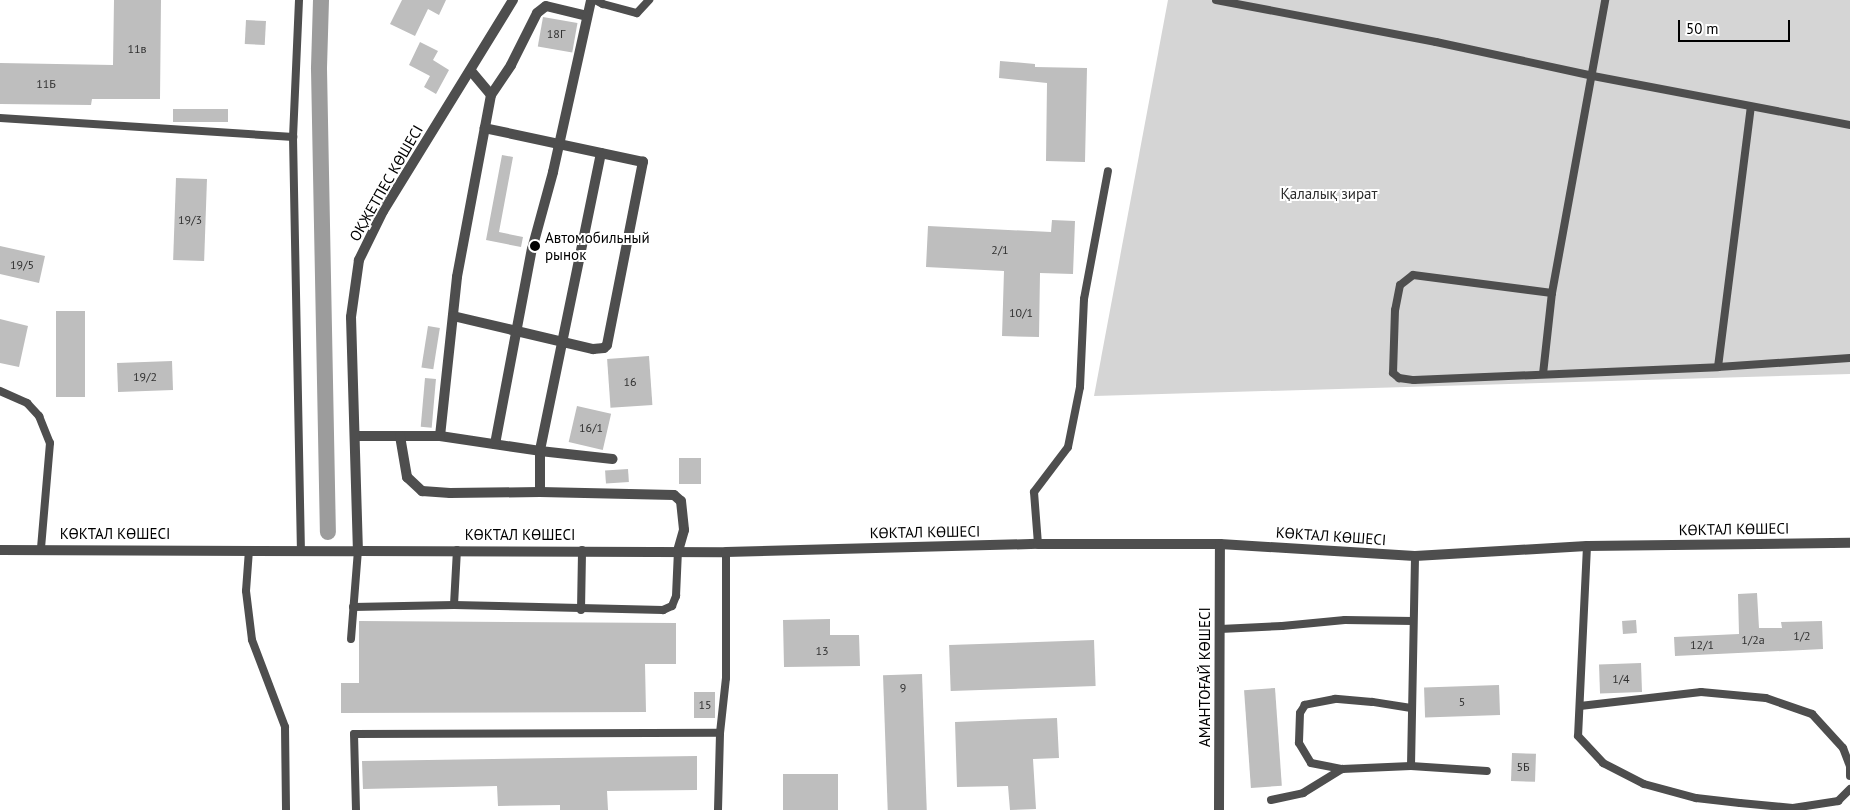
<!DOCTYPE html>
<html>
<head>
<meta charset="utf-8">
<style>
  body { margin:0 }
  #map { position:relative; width:1850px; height:810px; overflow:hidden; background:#fff; font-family:"PT Sans",sans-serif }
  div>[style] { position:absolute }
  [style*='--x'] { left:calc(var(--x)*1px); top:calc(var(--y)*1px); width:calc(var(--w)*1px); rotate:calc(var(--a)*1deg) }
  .green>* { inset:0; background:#d5d5d5 }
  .canal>* { height:16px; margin:-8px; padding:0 8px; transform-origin:8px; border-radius:8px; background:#9c9c9c }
  .building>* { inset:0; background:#bebebe; transform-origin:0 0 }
  .service>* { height:8px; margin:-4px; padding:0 4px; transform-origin:4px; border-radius:4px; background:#4e4e4e }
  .minor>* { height:10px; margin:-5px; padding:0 5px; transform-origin:5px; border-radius:5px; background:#4e4e4e }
  .tertiary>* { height:10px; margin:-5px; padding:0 5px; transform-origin:5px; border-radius:5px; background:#4e4e4e }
  .dots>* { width:14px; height:14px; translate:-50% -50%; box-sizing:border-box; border:2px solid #fff; border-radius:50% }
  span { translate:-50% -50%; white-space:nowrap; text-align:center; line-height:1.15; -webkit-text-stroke:4px #fff; paint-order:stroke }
  .number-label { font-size:12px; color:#303030 }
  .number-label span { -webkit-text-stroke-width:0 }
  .street-label { font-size:15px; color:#000 }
  .park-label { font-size:15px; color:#2c2c2c }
  .poi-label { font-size:15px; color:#000 }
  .left { translate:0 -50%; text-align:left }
  .scale { position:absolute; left:1678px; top:20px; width:112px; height:22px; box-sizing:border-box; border:2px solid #000; border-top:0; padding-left:6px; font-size:15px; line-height:18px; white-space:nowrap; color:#000; -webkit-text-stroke:4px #fff; paint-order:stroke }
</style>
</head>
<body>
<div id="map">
  <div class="green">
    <i style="clip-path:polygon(1168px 0,1850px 0,1850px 374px,1094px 396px)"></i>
  </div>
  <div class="canal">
    <i style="--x:321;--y:0;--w:69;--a:91.7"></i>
    <i style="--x:319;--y:69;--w:463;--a:88.9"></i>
  </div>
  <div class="building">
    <i style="clip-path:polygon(114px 0,161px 0,160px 99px,92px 99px,91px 105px,0 104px,0 63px,113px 65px)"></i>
    <i style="clip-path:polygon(402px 0,446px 0,439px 15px,428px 9px,415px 36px,390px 24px)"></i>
    <i style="left:543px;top:17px;width:35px;height:30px;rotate:10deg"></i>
    <i style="left:246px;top:20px;width:20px;height:24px;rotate:3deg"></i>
    <i style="clip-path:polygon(420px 42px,438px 51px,433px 60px,449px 70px,436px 94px,424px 87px,430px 76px,409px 65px)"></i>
    <i style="clip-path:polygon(1000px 61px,1035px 64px,1035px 67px,1087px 68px,1085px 162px,1046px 161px,1047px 83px,999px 78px)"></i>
    <i style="left:173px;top:109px;width:55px;height:13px"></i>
    <i style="clip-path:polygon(502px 155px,513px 157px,499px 232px,523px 237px,521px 247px,486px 240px)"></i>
    <i style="left:176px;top:178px;width:31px;height:82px;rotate:2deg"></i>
    <i style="clip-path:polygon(1052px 220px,1075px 221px,1073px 274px,1040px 273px,1039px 337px,1002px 336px,1004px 271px,926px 267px,928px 226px,1051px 232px)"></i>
    <i style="clip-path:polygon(0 246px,45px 256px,39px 283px,0 274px)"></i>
    <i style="left:56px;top:311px;width:29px;height:86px"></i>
    <i style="clip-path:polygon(0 319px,28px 326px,19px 367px,0 363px)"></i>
    <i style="left:428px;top:326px;width:12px;height:42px;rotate:9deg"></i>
    <i style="left:649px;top:356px;width:49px;height:42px;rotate:86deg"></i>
    <i style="left:172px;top:361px;width:29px;height:55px;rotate:88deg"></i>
    <i style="left:425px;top:378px;width:11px;height:49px;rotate:5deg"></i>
    <i style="left:577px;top:406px;width:35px;height:37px;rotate:13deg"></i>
    <i style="left:679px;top:458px;width:22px;height:26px"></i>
    <i style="left:628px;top:469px;width:13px;height:23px;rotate:86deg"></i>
    <i style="clip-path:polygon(1757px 593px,1759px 628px,1782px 628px,1781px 622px,1822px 621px,1823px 649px,1675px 656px,1674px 637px,1739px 634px,1738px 594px)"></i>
    <i style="clip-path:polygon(830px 619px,830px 635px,859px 635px,860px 666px,784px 667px,783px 620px)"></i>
    <i style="left:1636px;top:620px;width:13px;height:14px;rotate:86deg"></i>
    <i style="clip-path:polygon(359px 621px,676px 623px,676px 664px,645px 664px,646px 712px,341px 713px,341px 683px,359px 683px)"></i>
    <i style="left:1094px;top:640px;width:46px;height:145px;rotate:88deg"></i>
    <i style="left:1641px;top:663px;width:29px;height:42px;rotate:88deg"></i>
    <i style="left:922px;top:674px;width:136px;height:39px;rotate:88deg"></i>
    <i style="left:1499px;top:685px;width:30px;height:75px;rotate:88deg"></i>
    <i style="left:1275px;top:688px;width:98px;height:31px;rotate:86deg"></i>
    <i style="left:694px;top:692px;width:21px;height:26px"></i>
    <i style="clip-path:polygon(1057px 718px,1059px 758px,1033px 759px,1036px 809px,1010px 810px,1008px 786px,957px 787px,955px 722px)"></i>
    <i style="left:1512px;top:753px;width:24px;height:28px;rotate:2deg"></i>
    <i style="clip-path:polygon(697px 756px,697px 790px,607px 791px,608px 810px,560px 810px,560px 805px,498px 806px,497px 786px,363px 789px,362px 761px)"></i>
    <i style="left:783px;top:774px;width:55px;height:36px"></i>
  </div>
  <div class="service">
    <i style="--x:299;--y:0;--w:137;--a:92.5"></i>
    <i style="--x:293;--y:137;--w:412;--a:88.9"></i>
    <i style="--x:595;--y:0;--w:9;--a:27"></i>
    <i style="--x:603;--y:4;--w:35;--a:15"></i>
    <i style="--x:637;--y:13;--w:18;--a:-47"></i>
    <i style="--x:1216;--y:0;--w:224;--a:10.8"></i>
    <i style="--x:1436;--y:42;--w:161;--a:12.2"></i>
    <i style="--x:1593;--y:76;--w:262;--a:10.8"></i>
    <i style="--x:0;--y:118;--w:294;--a:3.7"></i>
    <i style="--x:1552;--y:293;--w:140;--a:-172.6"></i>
    <i style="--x:1413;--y:275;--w:16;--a:142"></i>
    <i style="--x:1400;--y:285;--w:25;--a:101"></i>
    <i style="--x:1395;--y:310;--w:63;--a:91.8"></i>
    <i style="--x:1393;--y:373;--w:8;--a:40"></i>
    <i style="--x:1399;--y:378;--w:15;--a:8"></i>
    <i style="--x:1414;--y:380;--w:304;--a:-2.4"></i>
    <i style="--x:1718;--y:367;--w:132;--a:-3.9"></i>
    <i style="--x:1718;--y:367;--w:262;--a:-82.8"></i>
    <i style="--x:1543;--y:374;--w:81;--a:-83.7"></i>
    <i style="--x:1552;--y:293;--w:298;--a:-79.7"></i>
    <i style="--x:0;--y:391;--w:30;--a:24"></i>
    <i style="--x:27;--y:403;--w:18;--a:47"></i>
    <i style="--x:39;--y:416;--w:29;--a:68"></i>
    <i style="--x:50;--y:443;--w:106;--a:94.9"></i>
    <i style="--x:1038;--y:544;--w:52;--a:-94.4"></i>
    <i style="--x:1034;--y:492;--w:56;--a:-52.9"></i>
    <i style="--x:1068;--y:447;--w:61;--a:-78.7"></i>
    <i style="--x:1080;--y:387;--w:88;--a:-87.4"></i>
    <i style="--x:1084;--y:299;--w:130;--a:-79.4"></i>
    <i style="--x:1587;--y:546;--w:190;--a:92.7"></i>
    <i style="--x:1578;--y:736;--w:37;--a:47"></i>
    <i style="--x:1603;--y:763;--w:46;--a:27.1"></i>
    <i style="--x:1644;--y:784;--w:54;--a:15.1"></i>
    <i style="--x:1696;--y:798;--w:44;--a:6.5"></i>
    <i style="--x:1740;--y:803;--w:53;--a:5.4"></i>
    <i style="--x:1793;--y:808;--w:46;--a:-8.8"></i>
    <i style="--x:1838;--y:801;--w:17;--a:-45"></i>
    <i style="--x:249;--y:550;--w:41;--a:94.2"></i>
    <i style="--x:246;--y:591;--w:49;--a:83"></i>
    <i style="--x:252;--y:640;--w:93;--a:69.2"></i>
    <i style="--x:285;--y:727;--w:83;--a:89.3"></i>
    <i style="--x:454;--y:605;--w:55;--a:-86.9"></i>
    <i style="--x:353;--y:607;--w:101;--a:-1.1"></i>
    <i style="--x:454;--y:605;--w:209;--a:1.4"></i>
    <i style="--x:663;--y:610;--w:10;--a:-24"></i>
    <i style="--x:672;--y:606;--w:11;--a:-68"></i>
    <i style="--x:676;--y:596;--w:45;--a:-87.5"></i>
    <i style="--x:581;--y:610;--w:60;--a:-89"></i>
    <i style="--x:1220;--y:629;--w:62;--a:-2.8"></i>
    <i style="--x:1282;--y:626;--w:63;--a:-5.4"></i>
    <i style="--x:1345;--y:620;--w:68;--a:0.8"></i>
    <i style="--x:351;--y:639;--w:88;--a:-85.5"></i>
    <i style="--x:1580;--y:706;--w:122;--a:-6.6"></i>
    <i style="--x:1701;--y:692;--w:65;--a:5.3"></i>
    <i style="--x:1766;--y:698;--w:49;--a:19.2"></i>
    <i style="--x:1812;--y:714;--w:46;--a:47.6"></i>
    <i style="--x:1843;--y:748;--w:19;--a:69"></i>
    <i style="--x:1850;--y:766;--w:10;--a:90"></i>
    <i style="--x:1411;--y:708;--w:39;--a:-171"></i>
    <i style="--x:1372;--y:702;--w:37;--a:-175"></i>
    <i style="--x:1335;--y:699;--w:31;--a:169"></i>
    <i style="--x:1305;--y:705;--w:9;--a:122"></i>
    <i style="--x:1300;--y:713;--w:30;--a:92"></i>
    <i style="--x:1299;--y:743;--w:23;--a:59"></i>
    <i style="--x:1311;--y:763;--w:32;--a:11"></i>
    <i style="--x:1342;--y:769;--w:69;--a:-2.5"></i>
    <i style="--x:1411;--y:766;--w:76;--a:3.8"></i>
    <i style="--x:1411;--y:766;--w:210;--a:-88.9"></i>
    <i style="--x:1271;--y:800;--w:33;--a:-12"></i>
    <i style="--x:1303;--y:793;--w:46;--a:-31.6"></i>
    <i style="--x:356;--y:810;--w:76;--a:-91.5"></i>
    <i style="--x:354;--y:734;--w:366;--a:-0.2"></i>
    <i style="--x:718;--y:810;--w:77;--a:-88.5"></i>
    <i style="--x:720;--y:733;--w:55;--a:-83.8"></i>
    <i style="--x:726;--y:678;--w:126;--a:-90"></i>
  </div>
  <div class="minor">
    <i style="--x:471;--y:71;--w:31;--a:50"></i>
    <i style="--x:491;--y:95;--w:185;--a:100.6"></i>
    <i style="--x:457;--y:277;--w:160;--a:96.1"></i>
    <i style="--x:440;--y:436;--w:101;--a:8.5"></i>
    <i style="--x:540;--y:451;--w:41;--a:90"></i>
    <i style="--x:540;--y:492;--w:134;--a:1.3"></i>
    <i style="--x:674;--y:495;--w:9;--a:41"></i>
    <i style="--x:681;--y:501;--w:29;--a:84"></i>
    <i style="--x:684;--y:530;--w:22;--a:106"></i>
    <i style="--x:491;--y:95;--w:36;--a:-56"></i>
    <i style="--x:511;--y:65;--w:58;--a:-63.4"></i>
    <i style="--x:537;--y:13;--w:11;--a:-38"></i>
    <i style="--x:546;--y:6;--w:42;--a:13.7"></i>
    <i style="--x:601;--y:153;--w:304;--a:101.6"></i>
    <i style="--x:540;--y:451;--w:73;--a:6.3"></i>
    <i style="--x:453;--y:316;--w:144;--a:13.3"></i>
    <i style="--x:593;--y:349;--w:11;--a:-5"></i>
    <i style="--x:604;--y:348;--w:4;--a:-45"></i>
    <i style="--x:607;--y:345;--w:187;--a:-78.9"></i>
    <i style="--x:643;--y:162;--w:162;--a:-167.9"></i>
    <i style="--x:355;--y:436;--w:85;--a:0"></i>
    <i style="--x:400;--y:436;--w:42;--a:80.3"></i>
    <i style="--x:407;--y:477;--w:21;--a:43"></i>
    <i style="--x:422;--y:491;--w:28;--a:4"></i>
    <i style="--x:450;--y:493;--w:90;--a:-0.6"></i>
    <i style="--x:495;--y:444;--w:198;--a:-79.3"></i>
    <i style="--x:532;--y:249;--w:80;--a:-74.7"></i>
    <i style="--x:553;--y:172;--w:176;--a:-77.5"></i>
    <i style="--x:0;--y:550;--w:358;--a:0.2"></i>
    <i style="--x:1219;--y:810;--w:266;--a:-89.8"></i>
  </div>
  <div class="tertiary">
    <i style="--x:513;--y:0;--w:248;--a:121.6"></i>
    <i style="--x:383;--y:211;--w:55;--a:116.1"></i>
    <i style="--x:359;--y:260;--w:58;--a:98"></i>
    <i style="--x:351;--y:317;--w:234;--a:88.3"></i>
    <i style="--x:358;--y:551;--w:368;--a:0.2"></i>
    <i style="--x:726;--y:552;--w:312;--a:-1.5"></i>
    <i style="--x:1038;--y:544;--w:182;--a:0"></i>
    <i style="--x:1220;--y:544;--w:195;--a:3.5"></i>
    <i style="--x:1415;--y:556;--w:172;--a:-3.3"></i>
    <i style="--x:1587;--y:546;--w:263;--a:-0.7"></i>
  </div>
  <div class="dots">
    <i style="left:535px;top:246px;background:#000"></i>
  </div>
  <div class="number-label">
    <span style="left:556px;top:34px">18Г</span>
    <span style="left:137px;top:49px">11в</span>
    <span style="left:46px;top:84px">11Б</span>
    <span style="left:190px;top:220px">19/3</span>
    <span style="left:1000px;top:250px">2/1</span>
    <span style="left:22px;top:265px">19/5</span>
    <span style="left:1021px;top:313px">10/1</span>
    <span style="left:145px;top:377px">19/2</span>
    <span style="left:630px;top:382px">16</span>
    <span style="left:591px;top:428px">16/1</span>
    <span style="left:1802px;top:636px">1/2</span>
    <span style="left:1753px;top:640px">1/2а</span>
    <span style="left:1702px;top:645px">12/1</span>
    <span style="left:822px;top:651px">13</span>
    <span style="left:1621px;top:679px">1/4</span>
    <span style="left:903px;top:688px">9</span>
    <span style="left:1462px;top:702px">5</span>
    <span style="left:705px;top:705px">15</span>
    <span style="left:1523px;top:767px">5Б</span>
  </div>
  <div class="street-label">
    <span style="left:386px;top:183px;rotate:-60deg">ОҚЖЕТПЕС КӨШЕСІ</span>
    <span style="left:1734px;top:529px;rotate:-1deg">КӨКТАЛ КӨШЕСІ</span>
    <span style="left:925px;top:532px;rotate:-1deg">КӨКТАЛ КӨШЕСІ</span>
    <span style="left:115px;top:534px">КӨКТАЛ КӨШЕСІ</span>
    <span style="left:520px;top:535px">КӨКТАЛ КӨШЕСІ</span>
    <span style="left:1331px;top:536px;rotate:4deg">КӨКТАЛ КӨШЕСІ</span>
    <span style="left:1205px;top:677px;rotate:-90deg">АМАНТОҒАЙ КӨШЕСІ</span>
  </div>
  <div class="park-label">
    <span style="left:1329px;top:194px">Қалалық зират</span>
  </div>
  <div class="poi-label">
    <span class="left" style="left:545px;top:246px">Автомобильный<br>рынок</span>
  </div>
  <div class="scale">50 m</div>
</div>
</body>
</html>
